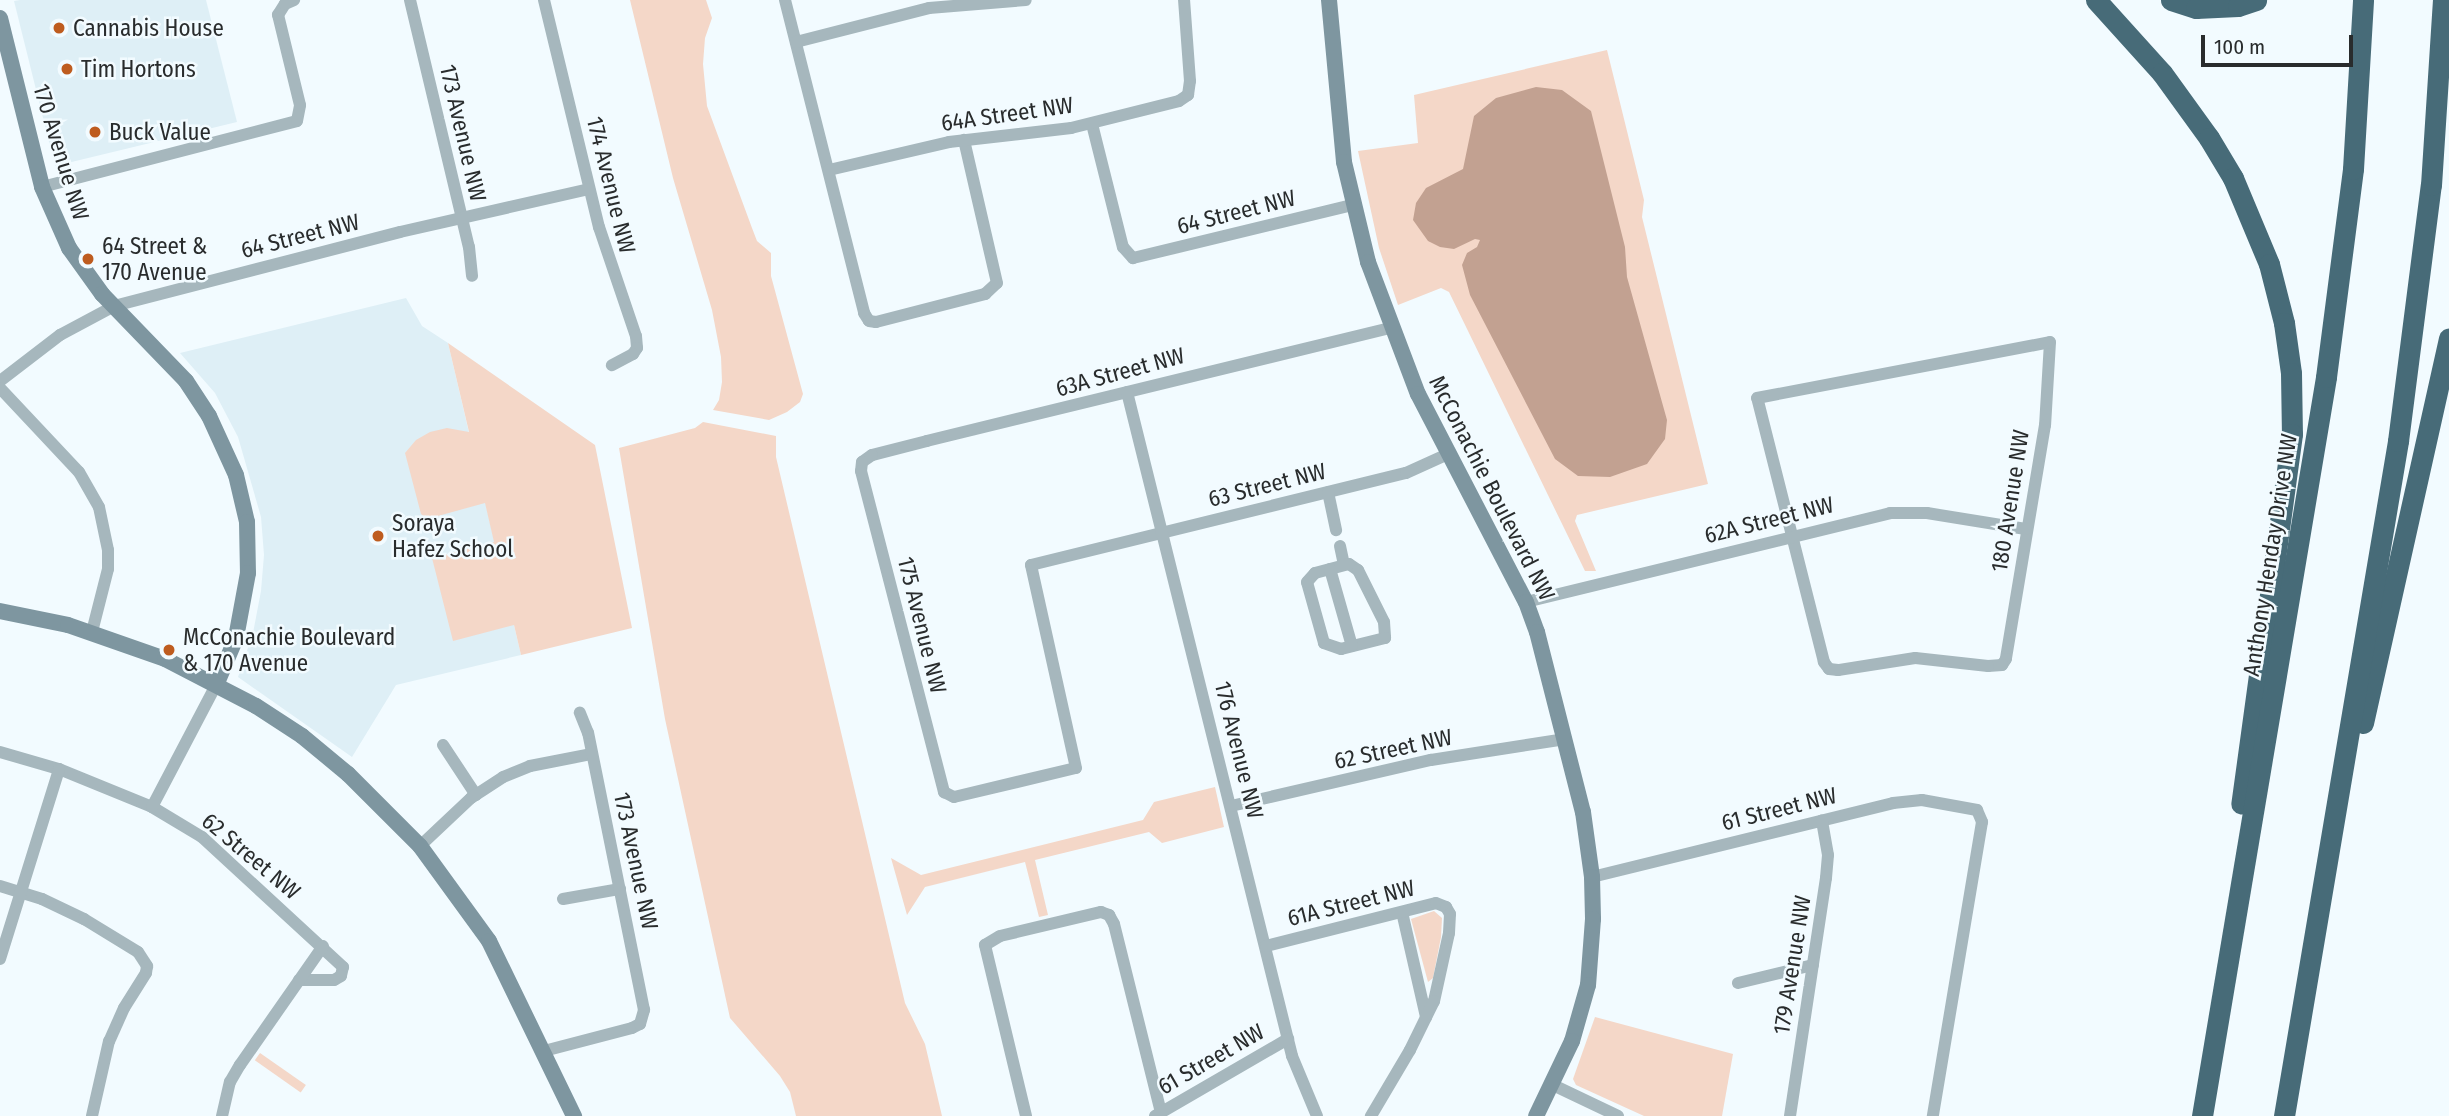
<!DOCTYPE html>
<html>
<head>
<meta charset="utf-8">
<style>
  body { margin:0 }
  #map { position:relative; width:2449px; height:1116px; overflow:hidden; background:#f2fbff; font-family:"Fira Sans Condensed",sans-serif }
  div>[style] { position:absolute }
  [style*='--x'] { left:calc(var(--x)*1px); top:calc(var(--y)*1px); width:calc(var(--w)*1px); rotate:calc(var(--a)*1deg) }
  .built>* { inset:0; background:#deeff6 }
  .green>* { inset:0; background:#f4d7c8; transform-origin:0 0 }
  .water>* { inset:0; background:#c2a191 }
  .street>* { height:12px; margin:-6px; padding:0 6px; transform-origin:6px; border-radius:6px; background:#a6b7bd }
  .secondary>* { height:16px; margin:-8px; padding:0 8px; transform-origin:8px; border-radius:8px; background:#7e96a0 }
  .highway>* { height:21px; margin:-10.5px; padding:0 10.5px; transform-origin:10.5px; border-radius:10.5px; background:#476b78 }
  .dots>* { width:19px; height:19px; translate:-50% -50%; box-sizing:border-box; border:4px solid #f2fbff; border-radius:50% }
  span { translate:-50% -50%; white-space:nowrap; text-align:center; line-height:1.15; -webkit-text-stroke:5px #f2fbff; paint-order:stroke }
  .poi-label { font-size:23px; color:#292c2d }
  .left { translate:0 -50%; text-align:left }
  .street-label { font-size:23px; color:#292c2d }
  .scale { position:absolute; left:2201px; top:35px; width:152px; height:32px; box-sizing:border-box; border:4px solid #292c2d; border-top:0; padding-left:9px; font-size:21px; line-height:24px; white-space:nowrap; color:#292c2d; -webkit-text-stroke:5px #f2fbff; paint-order:stroke }
</style>
</head>
<body>
<div id="map">
  <div class="built">
    <i style="clip-path:polygon(20px 0,206px 0,237px 122px,55px 166px,14px 1px)"></i>
    <i style="clip-path:polygon(406px 298px,422px 326px,448px 343px,521px 655px,396px 685px,352px 757px,238px 677px,253px 633px,261px 591px,264px 555px,261px 517px,238px 437px,215px 393px,180px 353px)"></i>
  </div>
  <div class="green">
    <i style="clip-path:polygon(630px 0,706px 0,712px 18px,705px 38px,703px 64px,707px 106px,752px 228px,757px 241px,771px 253px,771px 276px,803px 394px,800px 402px,787px 412px,769px 420px,713px 410px,719px 400px,722px 382px,721px 357px,712px 310px,673px 178px)"></i>
    <i style="clip-path:polygon(1607px 50px,1644px 200px,1642px 217px,1708px 484px,1577px 515px,1575px 521px,1596px 571px,1585px 571px,1449px 292px,1441px 288px,1398px 305px,1379px 248px,1358px 151px,1418px 143px,1414px 95px)"></i>
    <i style="clip-path:polygon(448px 343px,595px 445px,632px 628px,521px 655px,514px 625px,453px 641px,432px 558px,494px 542px,485px 503px,427px 519px,421px 514px,405px 453px,416px 440px,430px 432px,447px 428px,469px 432px)"></i>
    <i style="clip-path:polygon(703px 422px,776px 436px,776px 457px,905px 1003px,925px 1044px,942px 1116px,796px 1116px,790px 1092px,780px 1076px,730px 1018px,665px 719px,619px 448px,695px 428px)"></i>
    <i style="clip-path:polygon(1215px 787px,1224px 827px,1162px 843px,1149px 832px,1035px 860px,1048px 915px,1039px 917px,1025px 862px,925px 887px,907px 915px,891px 858px,921px 875px,1143px 820px,1154px 802px)"></i>
    <i style="clip-path:polygon(1434px 911px,1442px 918px,1441px 937px,1433px 978px,1428px 982px,1411px 919px)"></i>
    <i style="clip-path:polygon(1595px 1017px,1733px 1054px,1722px 1116px,1644px 1116px,1576px 1085px,1573px 1079px)"></i>
    <i style="left:260px;top:1053px;width:56px;height:9px;rotate:35deg"></i>
  </div>
  <div class="water">
    <i style="clip-path:polygon(1536px 87px,1562px 90px,1591px 111px,1625px 247px,1627px 277px,1667px 420px,1665px 439px,1647px 464px,1610px 477px,1578px 476px,1555px 459px,1470px 295px,1462px 265px,1467px 253px,1477px 247px,1480px 240px,1475px 239px,1454px 249px,1440px 247px,1428px 241px,1413px 220px,1416px 203px,1426px 188px,1463px 169px,1474px 116px,1496px 98px)"></i>
  </div>
  <div class="street">
    <i style="--x:410;--y:0;--w:254;--a:76.6"></i>
    <i style="--x:469;--y:247;--w:29;--a:84"></i>
    <i style="--x:544;--y:0;--w:234;--a:76.4"></i>
    <i style="--x:599;--y:227;--w:115;--a:71.3"></i>
    <i style="--x:636;--y:336;--w:12;--a:85"></i>
    <i style="--x:637;--y:348;--w:7;--a:124"></i>
    <i style="--x:633;--y:354;--w:24;--a:152"></i>
    <i style="--x:785;--y:0;--w:323;--a:75.8"></i>
    <i style="--x:864;--y:313;--w:9;--a:58"></i>
    <i style="--x:869;--y:321;--w:7;--a:8"></i>
    <i style="--x:876;--y:322;--w:113;--a:-14.4"></i>
    <i style="--x:985;--y:294;--w:16;--a:-43"></i>
    <i style="--x:997;--y:283;--w:147;--a:-103"></i>
    <i style="--x:796;--y:42;--w:137;--a:-14.3"></i>
    <i style="--x:929;--y:8;--w:97;--a:-4.7"></i>
    <i style="--x:1092;--y:124;--w:127;--a:75.9"></i>
    <i style="--x:1123;--y:247;--w:15;--a:48"></i>
    <i style="--x:1133;--y:258;--w:225;--a:-13.6"></i>
    <i style="--x:829;--y:170;--w:123;--a:-13.1"></i>
    <i style="--x:949;--y:142;--w:123;--a:-6.5"></i>
    <i style="--x:1071;--y:128;--w:111;--a:-14"></i>
    <i style="--x:1179;--y:101;--w:11;--a:-34"></i>
    <i style="--x:1188;--y:95;--w:14;--a:-82"></i>
    <i style="--x:1190;--y:81;--w:81;--a:-94.2"></i>
    <i style="--x:42;--y:187;--w:263;--a:-14.5"></i>
    <i style="--x:297;--y:121;--w:16;--a:-79"></i>
    <i style="--x:300;--y:105;--w:93;--a:-103.7"></i>
    <i style="--x:278;--y:15;--w:13;--a:-58"></i>
    <i style="--x:285;--y:4;--w:10;--a:-24"></i>
    <i style="--x:1390;--y:328;--w:477;--a:166.3"></i>
    <i style="--x:927;--y:441;--w:57;--a:165.7"></i>
    <i style="--x:872;--y:455;--w:12;--a:145"></i>
    <i style="--x:862;--y:462;--w:9;--a:96"></i>
    <i style="--x:861;--y:471;--w:332;--a:75.5"></i>
    <i style="--x:944;--y:792;--w:11;--a:27"></i>
    <i style="--x:954;--y:797;--w:125;--a:-13.4"></i>
    <i style="--x:1076;--y:768;--w:208;--a:-102.5"></i>
    <i style="--x:1031;--y:565;--w:386;--a:-13.8"></i>
    <i style="--x:1406;--y:473;--w:46;--a:-24.3"></i>
    <i style="--x:2050;--y:342;--w:83;--a:93.4"></i>
    <i style="--x:2045;--y:425;--w:237;--a:99.5"></i>
    <i style="--x:2006;--y:659;--w:7;--a:124"></i>
    <i style="--x:2002;--y:665;--w:14;--a:176"></i>
    <i style="--x:1988;--y:666;--w:73;--a:-173.7"></i>
    <i style="--x:1915;--y:658;--w:78;--a:171.1"></i>
    <i style="--x:1838;--y:670;--w:9;--a:-174"></i>
    <i style="--x:1829;--y:669;--w:9;--a:-126"></i>
    <i style="--x:1824;--y:662;--w:272;--a:-104.2"></i>
    <i style="--x:1757;--y:398;--w:298;--a:-10.8"></i>
    <i style="--x:0;--y:381;--w:76;--a:-37.5"></i>
    <i style="--x:60;--y:335;--w:61;--a:-28.2"></i>
    <i style="--x:114;--y:306;--w:295;--a:-14.5"></i>
    <i style="--x:400;--y:232;--w:194;--a:-12.8"></i>
    <i style="--x:0;--y:388;--w:115;--a:46.8"></i>
    <i style="--x:79;--y:472;--w:40;--a:60.3"></i>
    <i style="--x:99;--y:507;--w:44;--a:78.2"></i>
    <i style="--x:108;--y:550;--w:19;--a:90"></i>
    <i style="--x:108;--y:569;--w:65;--a:104.3"></i>
    <i style="--x:1127;--y:392;--w:684;--a:76.04"></i>
    <i style="--x:1292;--y:1056;--w:65;--a:67.4"></i>
    <i style="--x:1328;--y:492;--w:39;--a:78"></i>
    <i style="--x:1340;--y:546;--w:19;--a:78"></i>
    <i style="--x:1349;--y:564;--w:11;--a:34"></i>
    <i style="--x:1358;--y:570;--w:58;--a:63.4"></i>
    <i style="--x:1384;--y:622;--w:16;--a:86"></i>
    <i style="--x:1385;--y:638;--w:45;--a:166"></i>
    <i style="--x:1341;--y:649;--w:18;--a:-161"></i>
    <i style="--x:1324;--y:643;--w:63;--a:-105.6"></i>
    <i style="--x:1307;--y:582;--w:12;--a:-48"></i>
    <i style="--x:1315;--y:573;--w:35;--a:-15"></i>
    <i style="--x:1330;--y:569;--w:80;--a:74.1"></i>
    <i style="--x:1526;--y:602;--w:375;--a:-13.7"></i>
    <i style="--x:1890;--y:513;--w:37;--a:0"></i>
    <i style="--x:1927;--y:513;--w:100;--a:9.2"></i>
    <i style="--x:443;--y:745;--w:60;--a:56.6"></i>
    <i style="--x:0;--y:752;--w:61;--a:16.1"></i>
    <i style="--x:59;--y:769;--w:100;--a:22.2"></i>
    <i style="--x:152;--y:807;--w:58;--a:31"></i>
    <i style="--x:202;--y:837;--w:192;--a:42.7"></i>
    <i style="--x:343;--y:967;--w:9;--a:103"></i>
    <i style="--x:341;--y:976;--w:8;--a:150"></i>
    <i style="--x:334;--y:980;--w:35;--a:180"></i>
    <i style="--x:1231;--y:806;--w:205;--a:-13"></i>
    <i style="--x:1431;--y:760;--w:136;--a:-8.9"></i>
    <i style="--x:152;--y:807;--w:140;--a:-62.3"></i>
    <i style="--x:420;--y:846;--w:70;--a:-43.3"></i>
    <i style="--x:471;--y:798;--w:38;--a:-33"></i>
    <i style="--x:503;--y:777;--w:29;--a:-22"></i>
    <i style="--x:530;--y:766;--w:63;--a:-11"></i>
    <i style="--x:1592;--y:877;--w:310;--a:-13.8"></i>
    <i style="--x:1893;--y:803;--w:29;--a:-6"></i>
    <i style="--x:1922;--y:800;--w:56;--a:10.3"></i>
    <i style="--x:1977;--y:810;--w:13;--a:67"></i>
    <i style="--x:1982;--y:822;--w:298;--a:99.5"></i>
    <i style="--x:0;--y:886;--w:44;--a:17.2"></i>
    <i style="--x:42;--y:899;--w:47;--a:25.5"></i>
    <i style="--x:84;--y:919;--w:63;--a:31.4"></i>
    <i style="--x:138;--y:952;--w:17;--a:57"></i>
    <i style="--x:147;--y:966;--w:7;--a:98"></i>
    <i style="--x:146;--y:973;--w:41;--a:122.2"></i>
    <i style="--x:124;--y:1008;--w:36;--a:114"></i>
    <i style="--x:109;--y:1041;--w:77;--a:102.8"></i>
    <i style="--x:563;--y:899;--w:58;--a:-10"></i>
    <i style="--x:1402;--y:912;--w:108;--a:77.1"></i>
    <i style="--x:1266;--y:946;--w:175;--a:-14.2"></i>
    <i style="--x:1436;--y:903;--w:11;--a:22"></i>
    <i style="--x:1446;--y:907;--w:8;--a:60"></i>
    <i style="--x:1450;--y:914;--w:19;--a:93"></i>
    <i style="--x:1449;--y:933;--w:70;--a:102.4"></i>
    <i style="--x:1434;--y:1001;--w:55;--a:116.1"></i>
    <i style="--x:1410;--y:1050;--w:77;--a:120.6"></i>
    <i style="--x:0;--y:959;--w:199;--a:-72.7"></i>
    <i style="--x:1738;--y:983;--w:77;--a:-13.5"></i>
    <i style="--x:544;--y:1051;--w:91;--a:-14.6"></i>
    <i style="--x:632;--y:1028;--w:9;--a:-27"></i>
    <i style="--x:640;--y:1024;--w:15;--a:-74"></i>
    <i style="--x:644;--y:1010;--w:283;--a:-101.4"></i>
    <i style="--x:588;--y:733;--w:22;--a:-112"></i>
    <i style="--x:1553;--y:1085;--w:72;--a:25.5"></i>
    <i style="--x:222;--y:1116;--w:35;--a:-77"></i>
    <i style="--x:230;--y:1082;--w:20;--a:-60"></i>
    <i style="--x:240;--y:1065;--w:145;--a:-55.1"></i>
    <i style="--x:1026;--y:1116;--w:176;--a:-103.5"></i>
    <i style="--x:985;--y:945;--w:17;--a:-31"></i>
    <i style="--x:1000;--y:936;--w:104;--a:-13.4"></i>
    <i style="--x:1101;--y:912;--w:9;--a:21"></i>
    <i style="--x:1109;--y:915;--w:10;--a:61"></i>
    <i style="--x:1114;--y:924;--w:194;--a:76"></i>
    <i style="--x:1155;--y:1116;--w:154;--a:-30.1"></i>
    <i style="--x:1790;--y:1116;--w:241;--a:-81.4"></i>
    <i style="--x:1826;--y:878;--w:23;--a:-85"></i>
    <i style="--x:1828;--y:855;--w:35;--a:-100"></i>
  </div>
  <div class="secondary">
    <i style="--x:1329;--y:0;--w:163;--a:84.7"></i>
    <i style="--x:1344;--y:162;--w:103;--a:76.5"></i>
    <i style="--x:1368;--y:262;--w:141;--a:69.3"></i>
    <i style="--x:1418;--y:394;--w:234;--a:62.6"></i>
    <i style="--x:1526;--y:602;--w:32;--a:70"></i>
    <i style="--x:1537;--y:632;--w:186;--a:75.7"></i>
    <i style="--x:1583;--y:812;--w:66;--a:82.1"></i>
    <i style="--x:1592;--y:877;--w:42;--a:88.6"></i>
    <i style="--x:1593;--y:919;--w:66;--a:94.3"></i>
    <i style="--x:1588;--y:985;--w:58;--a:105.9"></i>
    <i style="--x:1572;--y:1041;--w:83;--a:115.6"></i>
    <i style="--x:0;--y:18;--w:174;--a:76"></i>
    <i style="--x:42;--y:187;--w:67;--a:66.1"></i>
    <i style="--x:69;--y:248;--w:57;--a:54.3"></i>
    <i style="--x:102;--y:294;--w:121;--a:46"></i>
    <i style="--x:186;--y:381;--w:42;--a:56.7"></i>
    <i style="--x:209;--y:416;--w:65;--a:65.4"></i>
    <i style="--x:236;--y:475;--w:48;--a:76.8"></i>
    <i style="--x:247;--y:522;--w:51;--a:88.9"></i>
    <i style="--x:248;--y:573;--w:66;--a:100.5"></i>
    <i style="--x:236;--y:638;--w:49;--a:112.9"></i>
    <i style="--x:0;--y:611;--w:69;--a:11.6"></i>
    <i style="--x:68;--y:625;--w:103;--a:19.3"></i>
    <i style="--x:165;--y:659;--w:102;--a:27.3"></i>
    <i style="--x:256;--y:706;--w:55;--a:33.1"></i>
    <i style="--x:302;--y:736;--w:60;--a:39.6"></i>
    <i style="--x:348;--y:774;--w:102;--a:45"></i>
    <i style="--x:420;--y:846;--w:117;--a:54"></i>
    <i style="--x:489;--y:941;--w:195;--a:64.1"></i>
  </div>
  <div class="highway">
    <i style="--x:2096;--y:0;--w:98;--a:47.9"></i>
    <i style="--x:2162;--y:73;--w:80;--a:54.1"></i>
    <i style="--x:2209;--y:138;--w:47;--a:59"></i>
    <i style="--x:2233;--y:178;--w:93;--a:67.3"></i>
    <i style="--x:2269;--y:264;--w:61;--a:75.7"></i>
    <i style="--x:2284;--y:323;--w:50;--a:82"></i>
    <i style="--x:2291;--y:373;--w:61;--a:89.1"></i>
    <i style="--x:2292;--y:434;--w:373;--a:97.8"></i>
    <i style="--x:2171;--y:0;--w:26;--a:18"></i>
    <i style="--x:2196;--y:8;--w:42;--a:-2.7"></i>
    <i style="--x:2238;--y:6;--w:19;--a:-18"></i>
    <i style="--x:2363;--y:723;--w:394;--a:-77.4"></i>
    <i style="--x:2202;--y:1116;--w:749;--a:-80.47"></i>
    <i style="--x:2326;--y:377;--w:210;--a:-82.6"></i>
    <i style="--x:2353;--y:169;--w:169;--a:-86.6"></i>
    <i style="--x:2284;--y:1116;--w:685;--a:-80.41"></i>
    <i style="--x:2398;--y:441;--w:258;--a:-82.7"></i>
    <i style="--x:2431;--y:185;--w:185;--a:-86.3"></i>
  </div>
  <div class="dots">
    <i style="left:59px;top:28px;background:#be5c1f"></i>
    <i style="left:67px;top:69px;background:#be5c1f"></i>
    <i style="left:95px;top:132px;background:#be5c1f"></i>
    <i style="left:88px;top:259px;background:#be5c1f"></i>
    <i style="left:378px;top:536px;background:#be5c1f"></i>
    <i style="left:169px;top:650px;background:#be5c1f"></i>
  </div>
  <div class="poi-label">
    <span class="left" style="left:73px;top:28px">Cannabis House</span>
    <span class="left" style="left:81px;top:69px">Tim Hortons</span>
    <span class="left" style="left:109px;top:132px">Buck Value</span>
    <span class="left" style="left:102px;top:259px">64 Street &amp;<br>170 Avenue</span>
    <span class="left" style="left:392px;top:536px">Soraya<br>Hafez School</span>
    <span class="left" style="left:183px;top:650px">McConachie Boulevard<br>&amp; 170 Avenue</span>
  </div>
  <div class="street-label">
    <span style="left:1007px;top:114px;rotate:-8deg">64A Street NW</span>
    <span style="left:463px;top:133px;rotate:77deg">173 Avenue NW</span>
    <span style="left:61px;top:152px;rotate:73deg">170 Avenue NW</span>
    <span style="left:611px;top:185px;rotate:76deg">174 Avenue NW</span>
    <span style="left:1236px;top:212px;rotate:-14deg">64 Street NW</span>
    <span style="left:300px;top:236px;rotate:-14deg">64 Street NW</span>
    <span style="left:1120px;top:372px;rotate:-15deg">63A Street NW</span>
    <span style="left:1267px;top:485px;rotate:-14deg">63 Street NW</span>
    <span style="left:1492px;top:488px;rotate:63deg">McConachie Boulevard NW</span>
    <span style="left:2010px;top:501px;rotate:-81deg">180 Avenue NW</span>
    <span style="left:1769px;top:520px;rotate:-14deg">62A Street NW</span>
    <span style="left:2270px;top:555px;rotate:-81deg">Anthony Henday Drive NW</span>
    <span style="left:922px;top:625px;rotate:76deg">175 Avenue NW</span>
    <span style="left:1393px;top:749px;rotate:-12deg">62 Street NW</span>
    <span style="left:1239px;top:750px;rotate:76deg">176 Avenue NW</span>
    <span style="left:1779px;top:809px;rotate:-14deg">61 Street NW</span>
    <span style="left:251px;top:856px;rotate:40deg">62 Street NW</span>
    <span style="left:636px;top:861px;rotate:78deg">173 Avenue NW</span>
    <span style="left:1351px;top:903px;rotate:-14deg">61A Street NW</span>
    <span style="left:1792px;top:965px;rotate:-81deg">179 Avenue NW</span>
    <span style="left:1211px;top:1059px;rotate:-30deg">61 Street NW</span>
  </div>
  <div class="scale">100 m</div>
</div>
</body>
</html>
